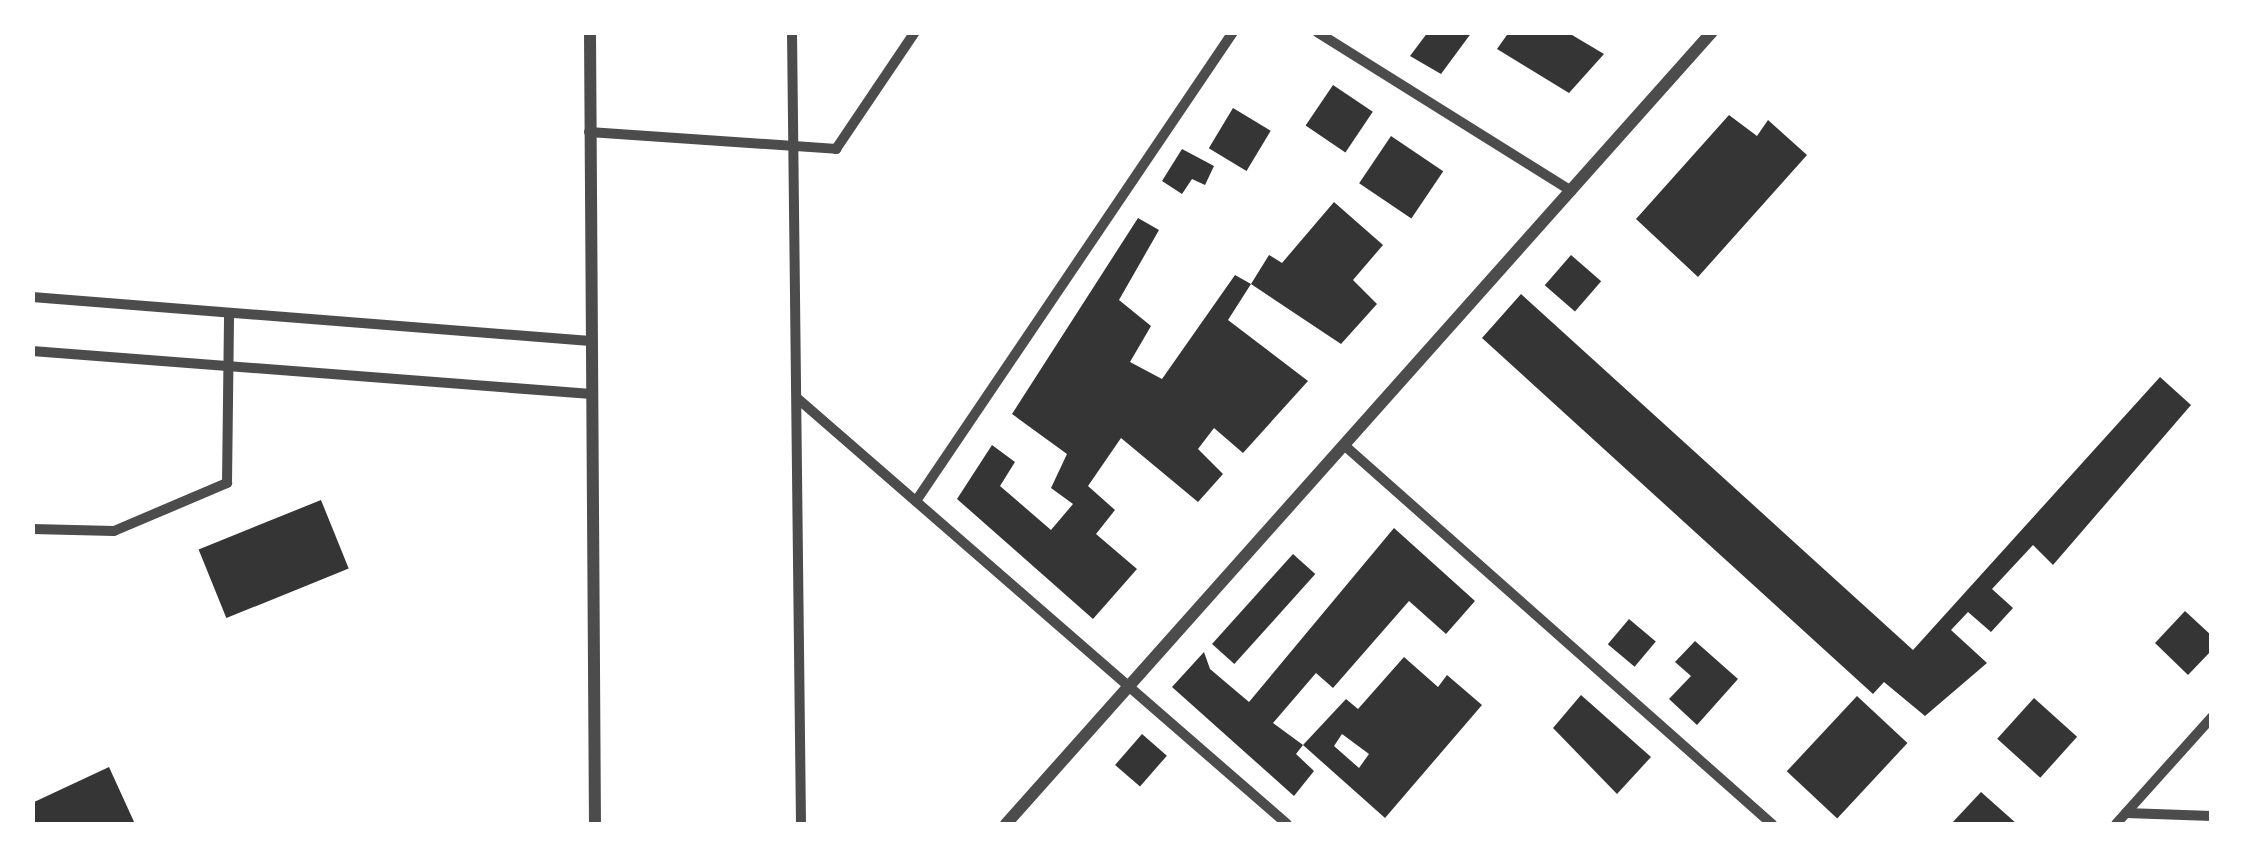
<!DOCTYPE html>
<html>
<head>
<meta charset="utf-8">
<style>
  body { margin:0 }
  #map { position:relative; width:2244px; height:857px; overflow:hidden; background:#fff; font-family:"IBM Plex Serif",serif }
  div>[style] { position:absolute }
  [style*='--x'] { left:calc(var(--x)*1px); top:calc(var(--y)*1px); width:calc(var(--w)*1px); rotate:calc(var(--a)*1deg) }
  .building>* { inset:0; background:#353535; transform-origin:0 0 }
  .minor>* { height:10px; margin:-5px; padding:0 5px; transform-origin:5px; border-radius:5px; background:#4c4c4c }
  .tertiary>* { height:12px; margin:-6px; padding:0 6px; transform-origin:6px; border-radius:6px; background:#4c4c4c }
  span { translate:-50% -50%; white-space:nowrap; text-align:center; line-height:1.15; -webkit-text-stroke:10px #fff; paint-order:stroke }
  .frame { position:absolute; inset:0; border:35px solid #fff; pointer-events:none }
</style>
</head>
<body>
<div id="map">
  <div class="building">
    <i style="clip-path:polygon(1428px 32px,1472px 32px,1441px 74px,1410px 56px)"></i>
    <i style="clip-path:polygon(1509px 32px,1567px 32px,1604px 54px,1569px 93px,1497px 49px)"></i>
    <i style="left:1333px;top:85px;width:48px;height:49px;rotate:34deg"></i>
    <i style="left:1233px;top:108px;width:44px;height:47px;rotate:31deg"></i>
    <i style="clip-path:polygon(1729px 115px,1757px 136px,1768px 120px,1807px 155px,1698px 277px,1636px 219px)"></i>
    <i style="left:1391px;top:136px;width:63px;height:57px;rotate:34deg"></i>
    <i style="clip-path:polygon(1182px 149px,1214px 166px,1205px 185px,1192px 179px,1182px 194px,1162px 181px)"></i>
    <i style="clip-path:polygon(1334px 202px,1383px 245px,1353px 280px,1377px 304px,1341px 344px,1251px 284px,1228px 320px,1308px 381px,1243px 453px,1214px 428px,1198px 449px,1223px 474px,1198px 502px,1121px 438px,1088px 486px,1115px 510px,1096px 534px,1137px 569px,1093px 619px,957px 499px,992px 445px,1015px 462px,1000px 486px,1051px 530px,1073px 504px,1051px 488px,1067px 454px,1012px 414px,1138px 218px,1159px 230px,1119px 300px,1151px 326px,1130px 362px,1162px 379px,1235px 275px,1251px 284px,1269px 255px,1282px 263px)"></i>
    <i style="left:1571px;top:255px;width:40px;height:40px;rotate:41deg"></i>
    <i style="clip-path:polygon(1521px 294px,1913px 650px,2160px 377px,2191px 405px,2053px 565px,2033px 545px,1992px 589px,2013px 608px,1991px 632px,1968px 612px,1951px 630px,1987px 663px,1925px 716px,1884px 682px,1873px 694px,1482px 338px)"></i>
    <i style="left:321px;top:500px;width:74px;height:132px;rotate:68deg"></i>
    <i style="clip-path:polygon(1394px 528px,1475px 601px,1446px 634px,1409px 601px,1333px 688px,1316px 673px,1273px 723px,1303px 745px,1296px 754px,1314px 771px,1294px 796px,1172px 687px,1204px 652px,1210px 669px,1249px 702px)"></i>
    <i style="left:1293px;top:554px;width:30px;height:121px;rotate:42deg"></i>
    <i style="clip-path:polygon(2185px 611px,2212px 636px,2212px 650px,2188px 675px,2155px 643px)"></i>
    <i style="left:1629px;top:619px;width:35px;height:33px;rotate:40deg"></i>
    <i style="clip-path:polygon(1695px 641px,1738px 679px,1697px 725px,1669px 699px,1691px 676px,1675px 662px)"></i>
    <i style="clip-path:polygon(evenodd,1404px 657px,1438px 687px,1447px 675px,1482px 705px,1385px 818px,1303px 745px,1346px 699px,1358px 709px,1404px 657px,1342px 734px,1369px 754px,1359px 768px,1334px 746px,1342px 734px)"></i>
    <i style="clip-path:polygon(1581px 695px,1651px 757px,1617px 794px,1553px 728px)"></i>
    <i style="left:1857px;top:696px;width:69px;height:103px;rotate:43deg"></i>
    <i style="left:2034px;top:698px;width:58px;height:55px;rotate:42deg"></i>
    <i style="left:1142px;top:734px;width:33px;height:41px;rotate:41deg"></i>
    <i style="clip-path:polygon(109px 767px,135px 824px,32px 824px,32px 803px)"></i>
    <i style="clip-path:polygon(1981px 792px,2017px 824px,1951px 824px)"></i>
  </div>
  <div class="minor">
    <i style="--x:792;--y:32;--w:792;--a:89.35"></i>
    <i style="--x:1317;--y:32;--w:300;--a:32"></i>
    <i style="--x:589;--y:132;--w:248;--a:3.9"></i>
    <i style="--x:836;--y:149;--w:141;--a:-56"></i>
    <i style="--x:32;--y:297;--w:560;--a:4.51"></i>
    <i style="--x:32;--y:351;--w:561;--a:4.4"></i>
    <i style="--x:797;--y:398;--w:649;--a:41"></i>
    <i style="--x:1344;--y:445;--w:572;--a:41.53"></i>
    <i style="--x:916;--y:501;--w:566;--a:-55.94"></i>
    <i style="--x:32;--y:529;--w:82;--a:1.4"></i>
    <i style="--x:114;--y:531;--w:123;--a:-23"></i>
    <i style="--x:227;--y:483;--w:170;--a:-89.3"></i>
    <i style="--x:2126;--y:813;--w:86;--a:2"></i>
    <i style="--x:2116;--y:824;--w:144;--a:-48.1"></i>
  </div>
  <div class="tertiary">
    <i style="--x:590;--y:32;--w:792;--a:89.64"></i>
    <i style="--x:1006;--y:824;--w:1061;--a:-48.29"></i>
  </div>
  <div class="frame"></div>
</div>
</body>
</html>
